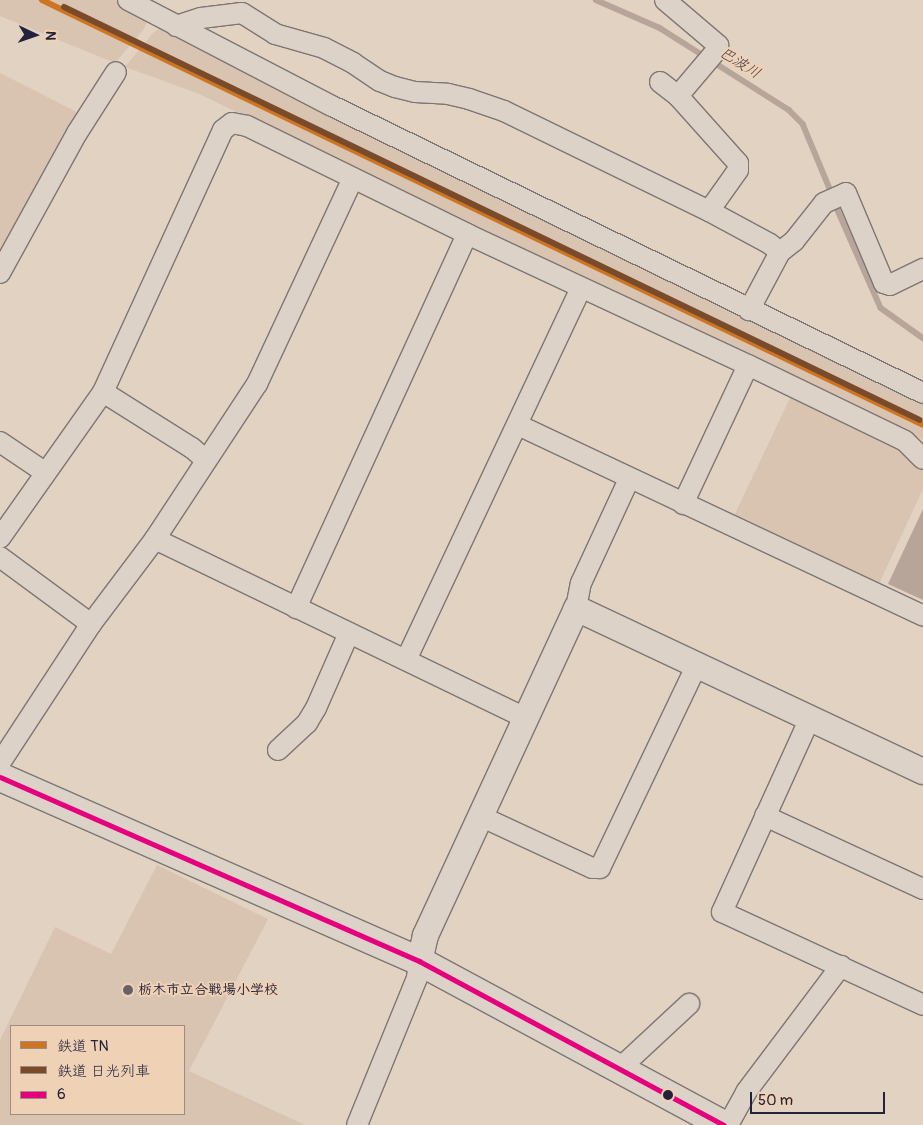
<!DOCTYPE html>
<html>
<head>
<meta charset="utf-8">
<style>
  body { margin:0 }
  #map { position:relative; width:923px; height:1125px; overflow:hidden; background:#e2d2c2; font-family:Pangolin,"Klee One",sans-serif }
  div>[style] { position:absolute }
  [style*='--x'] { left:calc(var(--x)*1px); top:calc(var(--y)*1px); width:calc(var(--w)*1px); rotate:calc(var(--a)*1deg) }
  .built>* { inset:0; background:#d9c3b1 }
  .green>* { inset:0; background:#d9c4b2 }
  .water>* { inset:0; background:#b8a59a }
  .stream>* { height:5.5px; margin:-2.75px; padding:0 2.75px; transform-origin:2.75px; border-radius:2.75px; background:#b8a59a }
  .roads { filter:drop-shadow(1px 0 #7d7673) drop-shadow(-1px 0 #7d7673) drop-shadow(0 1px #7d7673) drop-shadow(0 -1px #7d7673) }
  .minor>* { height:20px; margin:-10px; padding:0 10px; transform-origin:10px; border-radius:10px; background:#ddd2c7 }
  .tertiary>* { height:25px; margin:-12.5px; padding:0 12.5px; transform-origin:12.5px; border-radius:12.5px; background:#ddd2c7 }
  .primary>* { height:28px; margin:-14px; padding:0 14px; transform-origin:14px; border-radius:14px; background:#ddd2c7 }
  .bus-1>* { height:5px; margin:-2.5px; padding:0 2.5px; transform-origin:2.5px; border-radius:2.5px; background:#e5007d }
  .rail-1>* { height:6px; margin:-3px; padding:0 3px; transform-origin:3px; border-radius:3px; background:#cc7624 }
  .rail-2>* { height:6px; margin:-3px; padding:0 3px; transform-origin:3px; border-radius:3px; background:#7a4b2a }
  .dots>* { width:14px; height:14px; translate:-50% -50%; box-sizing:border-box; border:2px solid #efd1b5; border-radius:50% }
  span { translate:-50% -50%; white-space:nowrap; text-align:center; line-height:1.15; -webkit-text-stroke:4px #efd1b5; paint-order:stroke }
  .poi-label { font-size:14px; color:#22223b; font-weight:700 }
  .left { translate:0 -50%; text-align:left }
  .water-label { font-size:15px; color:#433e4e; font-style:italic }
  .legend { position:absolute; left:10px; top:1025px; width:175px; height:90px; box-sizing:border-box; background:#efd1b5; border:1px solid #9d8b84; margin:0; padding:6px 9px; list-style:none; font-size:15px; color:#22223b }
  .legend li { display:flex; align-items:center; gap:10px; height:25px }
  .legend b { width:25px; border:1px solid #9d8b84 }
  .north { position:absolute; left:10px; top:10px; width:50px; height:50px; -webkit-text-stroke:4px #efd1b5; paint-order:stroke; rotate:93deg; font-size:14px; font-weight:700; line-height:20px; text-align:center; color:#22223b }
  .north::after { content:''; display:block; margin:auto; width:18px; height:22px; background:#22223b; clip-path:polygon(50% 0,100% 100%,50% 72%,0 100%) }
  .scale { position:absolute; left:750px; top:1092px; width:135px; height:22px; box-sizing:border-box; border:2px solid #22223b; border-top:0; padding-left:6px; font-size:15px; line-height:18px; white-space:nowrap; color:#22223b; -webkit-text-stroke:4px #efd1b5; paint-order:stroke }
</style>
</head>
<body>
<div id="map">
  <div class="built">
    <i style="clip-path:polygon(0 0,116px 0,149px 17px,144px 29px,115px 63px,0 16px)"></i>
    <i style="clip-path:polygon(160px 28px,164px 28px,923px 402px,923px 440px,197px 93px,125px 67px,153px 33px)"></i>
    <i style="clip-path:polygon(0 73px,75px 111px,77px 118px,0 251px)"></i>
    <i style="clip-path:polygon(evenodd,157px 865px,268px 919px,189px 1071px,305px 1125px,0 1125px,0 1040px,55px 927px,111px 954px,157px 865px,11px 1026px,184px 1026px,184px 1114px,11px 1114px,11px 1026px)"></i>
  </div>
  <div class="green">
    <i style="clip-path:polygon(791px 396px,898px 447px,923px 469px,923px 489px,878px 586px,733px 518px)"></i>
  </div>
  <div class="water">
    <i style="clip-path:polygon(923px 509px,923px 600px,888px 584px)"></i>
  </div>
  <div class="stream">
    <i style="--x:596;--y:0;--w:70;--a:23.6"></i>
    <i style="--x:660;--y:28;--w:153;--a:32.4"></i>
    <i style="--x:789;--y:110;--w:20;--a:45"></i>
    <i style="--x:803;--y:124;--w:70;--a:67.4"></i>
    <i style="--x:836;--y:206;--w:111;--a:66.2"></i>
    <i style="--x:881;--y:308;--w:52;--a:35.5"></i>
  </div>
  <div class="roads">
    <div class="minor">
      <i style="--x:128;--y:0;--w:230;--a:27.5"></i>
      <i style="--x:332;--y:106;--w:657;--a:25.9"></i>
      <i style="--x:665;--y:0;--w:70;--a:40.3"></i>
      <i style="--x:718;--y:45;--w:6;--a:108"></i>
      <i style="--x:716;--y:51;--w:59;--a:130.2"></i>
      <i style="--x:176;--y:26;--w:26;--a:-18"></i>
      <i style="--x:201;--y:18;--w:41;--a:-7"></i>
      <i style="--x:242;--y:13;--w:39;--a:32"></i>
      <i style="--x:275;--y:34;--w:51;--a:15.9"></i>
      <i style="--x:324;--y:48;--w:33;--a:27"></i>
      <i style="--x:353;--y:63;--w:32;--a:34"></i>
      <i style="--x:380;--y:81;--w:16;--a:22"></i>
      <i style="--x:395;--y:87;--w:21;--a:14"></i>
      <i style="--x:415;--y:92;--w:33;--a:3"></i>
      <i style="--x:448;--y:94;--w:22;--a:13"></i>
      <i style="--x:469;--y:99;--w:37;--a:19"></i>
      <i style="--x:504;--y:111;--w:228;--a:26"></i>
      <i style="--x:709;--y:211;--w:69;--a:28.4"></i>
      <i style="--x:770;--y:244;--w:13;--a:39"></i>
      <i style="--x:780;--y:252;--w:66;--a:118.1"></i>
      <i style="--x:660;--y:82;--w:23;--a:38"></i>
      <i style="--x:678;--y:96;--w:90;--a:48.2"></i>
      <i style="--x:738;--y:163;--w:7;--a:90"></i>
      <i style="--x:738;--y:170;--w:50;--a:125.3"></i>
      <i style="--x:780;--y:252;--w:18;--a:-38"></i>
      <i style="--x:794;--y:241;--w:48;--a:-51.7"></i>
      <i style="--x:824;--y:203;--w:24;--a:-24"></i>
      <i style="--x:846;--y:193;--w:98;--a:67.1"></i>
      <i style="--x:884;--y:283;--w:6;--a:18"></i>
      <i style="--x:890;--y:285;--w:37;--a:-26"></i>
      <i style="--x:0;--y:273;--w:160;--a:-61.2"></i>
      <i style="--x:77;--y:133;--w:72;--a:-57.4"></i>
      <i style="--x:103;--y:392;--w:105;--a:32.2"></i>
      <i style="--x:192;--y:448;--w:18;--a:41"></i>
      <i style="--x:518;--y:425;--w:448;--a:25.2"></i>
      <i style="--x:0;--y:442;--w:55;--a:34"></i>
      <i style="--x:683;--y:504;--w:153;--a:-64.9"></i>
      <i style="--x:0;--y:538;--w:179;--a:-54.8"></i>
      <i style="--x:103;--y:392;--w:288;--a:-65.4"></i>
      <i style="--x:223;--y:130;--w:11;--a:-38"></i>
      <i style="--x:232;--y:123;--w:15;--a:11"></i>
      <i style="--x:247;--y:126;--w:245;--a:26.1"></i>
      <i style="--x:467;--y:234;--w:310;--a:25"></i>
      <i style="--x:748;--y:365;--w:174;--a:25.8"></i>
      <i style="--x:905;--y:441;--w:25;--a:45"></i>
      <i style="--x:155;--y:539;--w:412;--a:25.8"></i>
      <i style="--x:0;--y:557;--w:113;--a:36.4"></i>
      <i style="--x:296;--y:608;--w:411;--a:-65.4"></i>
      <i style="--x:576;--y:608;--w:25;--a:-79"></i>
      <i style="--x:581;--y:583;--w:115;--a:-65.2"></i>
      <i style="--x:406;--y:660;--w:411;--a:-64.8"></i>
      <i style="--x:810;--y:718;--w:213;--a:114.4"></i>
      <i style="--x:722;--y:912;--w:221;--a:24.8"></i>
      <i style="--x:278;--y:750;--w:40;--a:-43"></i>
      <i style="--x:307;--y:723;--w:17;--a:-59"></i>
      <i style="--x:316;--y:708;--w:82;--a:-66.3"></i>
      <i style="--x:0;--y:763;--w:166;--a:-56.8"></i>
      <i style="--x:91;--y:624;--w:106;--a:-53"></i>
      <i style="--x:155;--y:539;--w:186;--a:-56.7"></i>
      <i style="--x:257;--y:384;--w:227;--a:-65"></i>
      <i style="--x:480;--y:816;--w:123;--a:24.9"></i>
      <i style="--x:592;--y:868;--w:8;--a:0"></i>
      <i style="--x:600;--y:868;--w:225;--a:-64.5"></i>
      <i style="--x:765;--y:816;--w:174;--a:24.8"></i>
      <i style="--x:619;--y:1069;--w:96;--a:-42.9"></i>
      <i style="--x:357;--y:1125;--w:159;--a:-67.8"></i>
      <i style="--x:417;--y:978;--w:17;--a:-83"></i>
      <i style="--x:728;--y:1125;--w:38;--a:-61"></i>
      <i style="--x:746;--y:1092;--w:158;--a:-53"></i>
    </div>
    <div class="tertiary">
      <i style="--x:419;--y:961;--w:27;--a:-77"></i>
      <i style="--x:425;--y:935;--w:360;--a:-65.2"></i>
      <i style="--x:576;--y:608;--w:383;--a:25.2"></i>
    </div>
    <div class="primary">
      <i style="--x:0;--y:777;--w:458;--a:23.7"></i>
      <i style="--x:419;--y:961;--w:346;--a:28.3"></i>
    </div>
  </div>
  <div class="bus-1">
    <i style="--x:0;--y:777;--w:458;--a:23.7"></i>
    <i style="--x:419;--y:961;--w:346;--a:28.3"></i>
  </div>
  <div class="rail-1">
    <i style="--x:42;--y:0;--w:978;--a:25.75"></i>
  </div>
  <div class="rail-2">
    <i style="--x:64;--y:7;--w:950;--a:25.76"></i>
  </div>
  <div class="dots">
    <i style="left:128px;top:990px;background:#65606a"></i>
    <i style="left:668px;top:1095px;background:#22223b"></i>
  </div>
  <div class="poi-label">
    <span class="left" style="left:138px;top:990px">栃木市立合戦場小学校</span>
  </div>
  <div class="water-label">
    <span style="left:740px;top:63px;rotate:32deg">巴波川</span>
  </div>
  <ul class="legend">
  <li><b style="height:6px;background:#cc7624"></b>鉄道 TN</li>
  <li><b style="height:6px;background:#7a4b2a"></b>鉄道 日光列車</li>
  <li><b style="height:6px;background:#e5007d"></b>6</li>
  </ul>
  <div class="north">N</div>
  <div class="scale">50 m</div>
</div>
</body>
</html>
